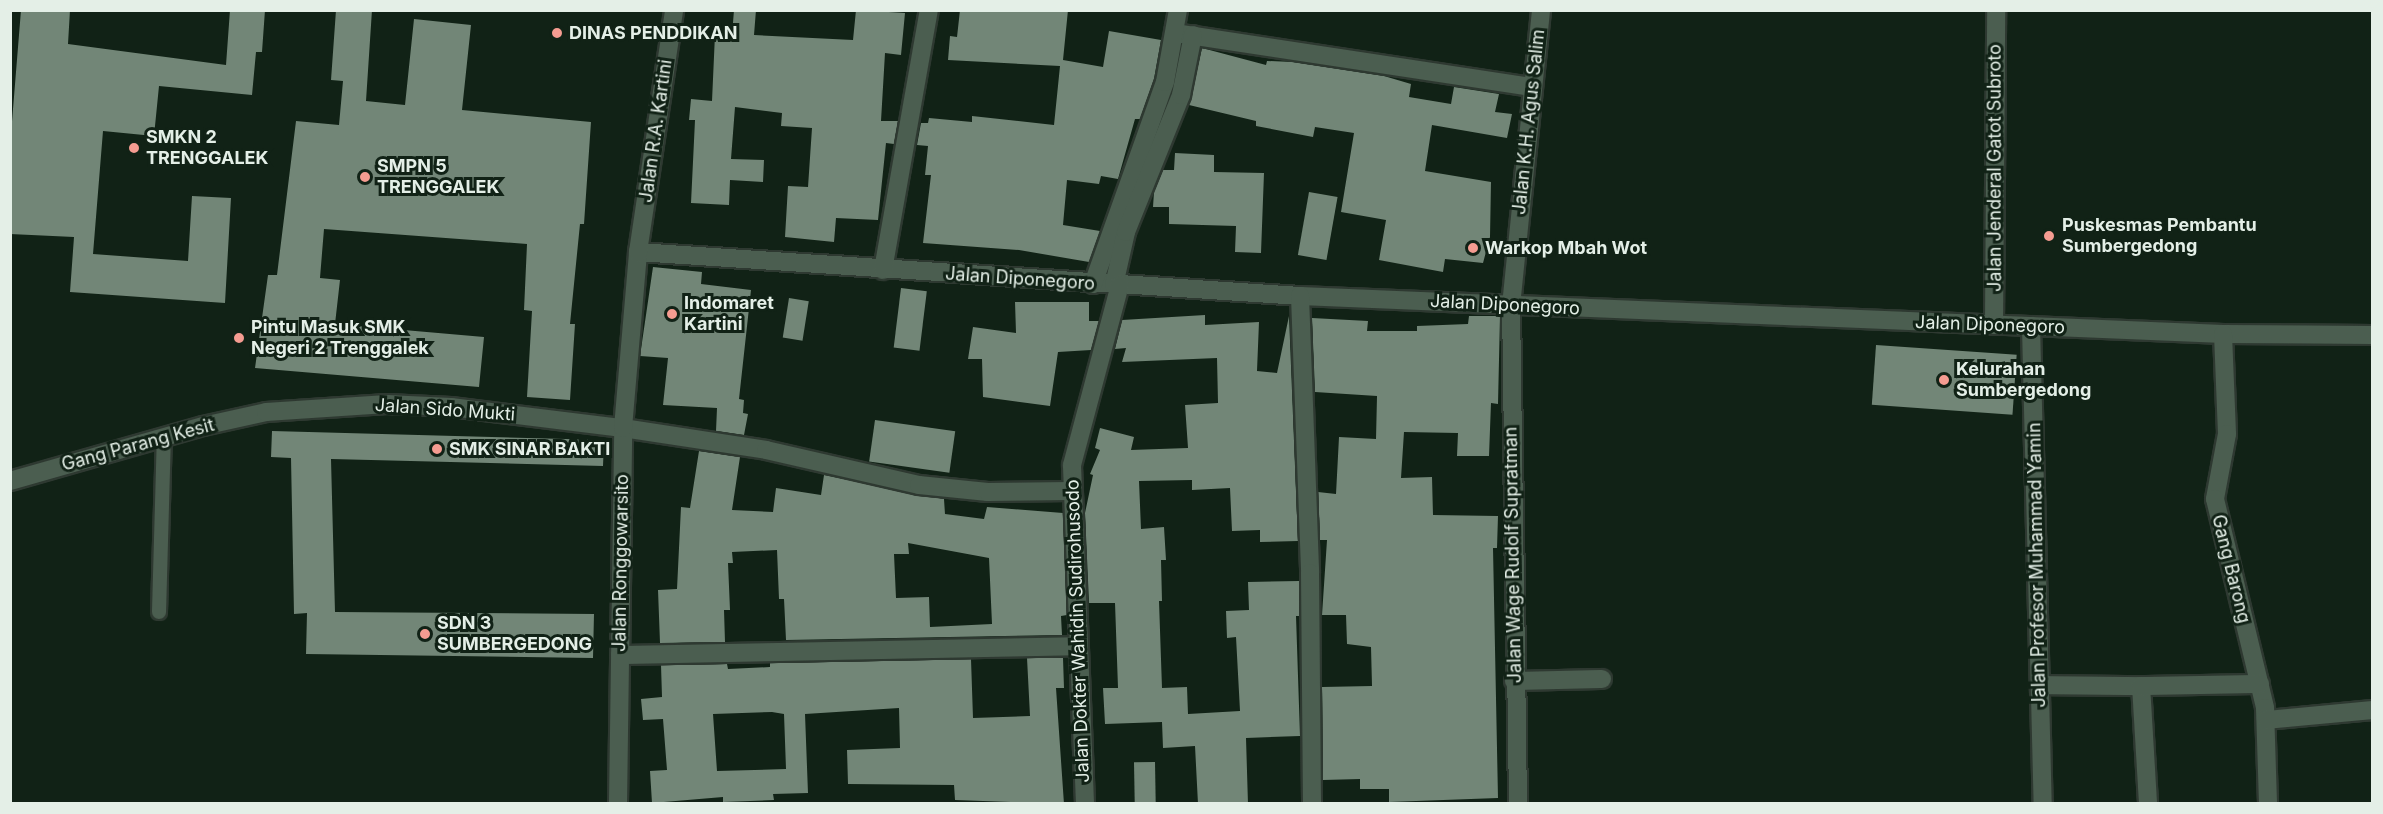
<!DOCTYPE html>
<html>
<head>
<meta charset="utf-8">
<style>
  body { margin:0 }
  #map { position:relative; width:2383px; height:814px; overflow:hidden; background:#112216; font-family:Inter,sans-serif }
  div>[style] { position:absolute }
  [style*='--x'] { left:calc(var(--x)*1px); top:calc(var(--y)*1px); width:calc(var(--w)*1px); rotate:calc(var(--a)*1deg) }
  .building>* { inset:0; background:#728677; transform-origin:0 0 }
  .roads { filter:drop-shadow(2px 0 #2e3931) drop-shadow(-2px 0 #2e3931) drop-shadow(0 2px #2e3931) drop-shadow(0 -2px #2e3931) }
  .lane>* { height:14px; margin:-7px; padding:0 7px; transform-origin:7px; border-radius:7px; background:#4b5e50 }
  .street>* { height:18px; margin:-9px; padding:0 9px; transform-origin:9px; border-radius:9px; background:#4b5e50 }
  .secondary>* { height:18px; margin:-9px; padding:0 9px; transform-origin:9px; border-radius:9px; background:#4b5e50 }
  .dots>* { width:16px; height:16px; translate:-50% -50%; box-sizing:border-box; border:3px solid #112216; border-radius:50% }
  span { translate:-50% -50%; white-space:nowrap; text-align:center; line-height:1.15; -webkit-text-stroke:6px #112216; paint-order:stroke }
  .poi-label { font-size:18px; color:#e4efe7; font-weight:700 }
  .left { translate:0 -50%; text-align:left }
  .street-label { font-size:18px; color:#e4efe7 }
  .frame { position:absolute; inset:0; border:12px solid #e4efe7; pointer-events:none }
</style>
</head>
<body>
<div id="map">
  <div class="building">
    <i style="clip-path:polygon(21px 10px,70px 10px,68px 44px,226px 65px,230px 10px,265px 10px,262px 52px,256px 52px,252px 95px,159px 86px,154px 136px,103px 131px,93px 254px,188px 261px,192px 196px,231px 198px,225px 303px,70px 292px,74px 237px,10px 234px,10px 146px)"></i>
    <i style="clip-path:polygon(336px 10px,372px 10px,366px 101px,405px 105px,414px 19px,471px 25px,462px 110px,591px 122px,584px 224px,580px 224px,570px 324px,575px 324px,570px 400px,527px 397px,532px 311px,524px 310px,527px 244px,324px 229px,320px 278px,340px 280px,335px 324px,484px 337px,479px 387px,255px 368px,268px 275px,277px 275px,296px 121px,339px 125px,343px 81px,331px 80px)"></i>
    <i style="clip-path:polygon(734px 10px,756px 10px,754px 35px,853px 40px,856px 10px,905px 13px,901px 55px,885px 53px,881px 121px,898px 121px,894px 144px,886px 143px,878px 220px,836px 218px,834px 242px,785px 237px,788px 186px,808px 187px,812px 128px,781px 126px,782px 113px,735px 107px,731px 159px,764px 160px,763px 182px,730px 180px,729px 205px,691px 203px,695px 120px,689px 120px,691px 99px,712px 101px,715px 34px,732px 35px)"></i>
    <i style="clip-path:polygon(960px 10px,1068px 10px,1063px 60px,1103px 67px,1109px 31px,1161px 40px,1154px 79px,1140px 119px,1135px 119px,1118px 179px,1101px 176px,1099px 184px,1067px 180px,1063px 225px,1100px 231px,1089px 262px,1019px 250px,923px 243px,931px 175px,925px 175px,928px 146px,917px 145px,921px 123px,928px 123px,929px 118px,972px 122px,972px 116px,1054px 125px,1060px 66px,948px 60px,950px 36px,957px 37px)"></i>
    <i style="clip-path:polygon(1202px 48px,1266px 65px,1267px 61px,1293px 62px,1384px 76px,1411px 84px,1409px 97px,1451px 104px,1454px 87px,1499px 94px,1495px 112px,1512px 114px,1507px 138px,1432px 125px,1425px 171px,1491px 182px,1490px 237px,1483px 263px,1445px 259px,1443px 272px,1379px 260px,1386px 220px,1341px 212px,1354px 133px,1315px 127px,1313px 137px,1256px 126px,1256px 121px,1189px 105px)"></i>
    <i style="clip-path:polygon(1175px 153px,1214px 155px,1214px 172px,1264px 173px,1261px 253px,1235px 252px,1236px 226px,1169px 224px,1169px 207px,1153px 207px,1154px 192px,1163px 170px,1174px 170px)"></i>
    <i style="left:1309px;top:192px;width:29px;height:64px;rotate:10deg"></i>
    <i style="clip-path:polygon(653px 267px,702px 272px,701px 284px,751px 290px,739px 399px,744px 400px,743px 413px,748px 414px,744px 435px,716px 431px,717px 408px,663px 405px,668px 358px,640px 356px)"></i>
    <i style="left:901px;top:288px;width:26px;height:60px;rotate:7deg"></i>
    <i style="left:789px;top:298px;width:20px;height:40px;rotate:9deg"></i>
    <i style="clip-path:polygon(1015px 302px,1089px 302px,1089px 321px,1099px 321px,1091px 350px,1058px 352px,1050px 406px,983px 397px,982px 359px,968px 359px,973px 327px,1016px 333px)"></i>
    <i style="clip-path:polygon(1205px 315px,1205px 325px,1259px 322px,1257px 371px,1277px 373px,1289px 316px,1298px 541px,1260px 542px,1260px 530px,1232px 531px,1230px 488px,1192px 490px,1192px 480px,1139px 481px,1141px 529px,1164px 527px,1166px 560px,1161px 560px,1162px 601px,1159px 601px,1162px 688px,1187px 687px,1188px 714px,1240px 711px,1236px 637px,1227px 638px,1226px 611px,1249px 610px,1248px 582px,1299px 581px,1299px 616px,1296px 616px,1300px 736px,1246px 738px,1248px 804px,1198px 804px,1195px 746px,1163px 748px,1162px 722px,1105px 724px,1103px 688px,1118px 688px,1115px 603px,1089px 603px,1085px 513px,1093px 475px,1090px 474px,1100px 450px,1095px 448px,1100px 428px,1134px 437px,1131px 450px,1188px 448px,1185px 405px,1218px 403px,1217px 358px,1122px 362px,1126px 348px,1115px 349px,1122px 320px)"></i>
    <i style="clip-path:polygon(1469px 316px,1500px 316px,1498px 404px,1491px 403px,1489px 456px,1457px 456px,1458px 433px,1404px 432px,1401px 478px,1432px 477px,1433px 515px,1498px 516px,1497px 548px,1493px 548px,1498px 798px,1389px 802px,1389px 789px,1360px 789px,1360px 779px,1323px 780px,1322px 687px,1372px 686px,1371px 647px,1347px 644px,1346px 615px,1322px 615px,1327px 540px,1320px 540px,1318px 492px,1336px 494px,1339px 437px,1376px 439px,1377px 396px,1315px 392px,1312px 318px,1368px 321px,1367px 331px,1417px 331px,1417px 326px,1468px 324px)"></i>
    <i style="left:1876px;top:345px;width:141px;height:60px;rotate:4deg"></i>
    <i style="left:875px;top:420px;width:81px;height:42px;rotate:8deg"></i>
    <i style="clip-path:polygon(272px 431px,604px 440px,603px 466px,331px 459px,335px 612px,594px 614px,593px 658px,306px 654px,307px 613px,294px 614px,291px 458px,271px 457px)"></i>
    <i style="clip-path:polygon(evenodd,699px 451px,740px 457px,732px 510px,773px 512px,776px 488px,821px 495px,824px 475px,944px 499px,945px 514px,984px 519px,987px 507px,1063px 513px,1067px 615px,1061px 616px,1062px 635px,786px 640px,784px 599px,779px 599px,777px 550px,732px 552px,733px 563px,728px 563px,730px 610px,724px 610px,725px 642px,660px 643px,658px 590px,677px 589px,681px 507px,690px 508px,699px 451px,908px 543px,989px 558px,992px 624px,930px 627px,929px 597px,896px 598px,894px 554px,909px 554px,908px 543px)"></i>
    <i style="clip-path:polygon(evenodd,1027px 658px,1063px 658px,1064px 688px,1056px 688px,1064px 804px,955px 800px,954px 785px,848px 784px,847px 750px,900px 748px,899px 708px,805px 714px,808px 793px,773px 794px,774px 800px,723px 802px,723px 797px,652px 803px,650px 771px,667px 770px,663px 719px,643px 720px,641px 699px,662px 697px,661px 665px,727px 664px,728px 669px,770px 667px,770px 663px,971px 659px,973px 718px,1030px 716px,1027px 658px,772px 712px,784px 714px,786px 769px,717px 771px,713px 714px,772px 712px)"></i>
    <i style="left:1155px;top:762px;width:42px;height:21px;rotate:89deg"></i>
  </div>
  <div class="roads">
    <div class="lane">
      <i style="--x:159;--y:612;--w:174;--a:-88.4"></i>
    </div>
    <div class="street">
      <i style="--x:1175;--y:33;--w:359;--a:8.6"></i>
      <i style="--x:638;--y:252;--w:663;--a:3.8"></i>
      <i style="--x:1300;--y:296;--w:924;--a:2.36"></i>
      <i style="--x:2223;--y:334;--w:149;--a:0.4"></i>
      <i style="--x:883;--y:270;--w:264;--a:-80"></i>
      <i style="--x:1093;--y:284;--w:214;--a:-70.4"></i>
      <i style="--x:1165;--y:82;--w:73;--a:-79.8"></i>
      <i style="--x:1114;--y:285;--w:54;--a:-77.2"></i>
      <i style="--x:1126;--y:232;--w:148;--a:-68.1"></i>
      <i style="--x:1181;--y:95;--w:61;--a:-78.7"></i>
      <i style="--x:1300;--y:296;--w:277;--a:87.9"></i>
      <i style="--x:1310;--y:573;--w:231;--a:89.5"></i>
      <i style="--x:1994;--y:325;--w:315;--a:-89.6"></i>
      <i style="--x:2031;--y:326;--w:478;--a:88.6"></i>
      <i style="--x:2223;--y:334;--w:100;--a:87.7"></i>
      <i style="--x:2227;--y:434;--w:66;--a:100.5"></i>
      <i style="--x:2215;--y:499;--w:215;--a:76.5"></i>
      <i style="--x:2265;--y:708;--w:96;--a:88.2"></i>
      <i style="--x:10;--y:481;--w:201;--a:-15.9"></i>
      <i style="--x:203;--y:426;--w:65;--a:-12.5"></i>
      <i style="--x:266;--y:412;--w:121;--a:-3.8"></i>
      <i style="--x:387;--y:404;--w:64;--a:2.7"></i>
      <i style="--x:451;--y:407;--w:173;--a:7"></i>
      <i style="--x:623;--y:428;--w:145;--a:8.7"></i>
      <i style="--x:766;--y:450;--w:157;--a:12.9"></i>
      <i style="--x:919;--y:485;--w:69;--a:5.8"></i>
      <i style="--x:988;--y:492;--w:82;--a:-0.7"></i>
      <i style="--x:620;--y:655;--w:459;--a:-1.1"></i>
      <i style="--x:1514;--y:681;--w:88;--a:-1.3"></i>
      <i style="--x:2040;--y:685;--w:101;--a:0.6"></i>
      <i style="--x:2266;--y:720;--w:106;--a:-5.4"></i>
      <i style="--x:2148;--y:803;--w:117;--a:-93.4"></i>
      <i style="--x:2141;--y:686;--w:119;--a:-1"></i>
      <i style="--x:1085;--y:804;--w:339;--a:-92.2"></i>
      <i style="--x:1072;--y:465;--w:186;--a:-75.1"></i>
      <i style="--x:1518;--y:804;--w:498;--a:-90.8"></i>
      <i style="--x:1511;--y:306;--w:298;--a:-84.2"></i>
    </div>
    <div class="secondary">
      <i style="--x:618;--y:804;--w:376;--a:-89.2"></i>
      <i style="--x:623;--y:428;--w:177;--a:-85.1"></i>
      <i style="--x:638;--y:252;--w:245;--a:-81.5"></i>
    </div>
  </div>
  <div class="dots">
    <i style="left:557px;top:33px;background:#f59c91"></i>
    <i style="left:134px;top:148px;background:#f59c91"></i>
    <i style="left:365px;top:177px;background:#f59c91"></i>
    <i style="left:2049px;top:236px;background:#f59c91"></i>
    <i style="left:1473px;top:248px;background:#f59c91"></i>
    <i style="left:672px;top:314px;background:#f59c91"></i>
    <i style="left:239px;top:338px;background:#f59c91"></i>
    <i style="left:1944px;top:380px;background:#f59c91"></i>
    <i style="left:437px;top:449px;background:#f59c91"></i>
    <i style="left:425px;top:634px;background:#f59c91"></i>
  </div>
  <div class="poi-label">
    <span class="left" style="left:569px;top:33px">DINAS PENDDIKAN</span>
    <span class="left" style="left:146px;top:148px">SMKN 2<br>TRENGGALEK</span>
    <span class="left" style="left:377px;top:177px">SMPN 5<br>TRENGGALEK</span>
    <span class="left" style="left:2062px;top:236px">Puskesmas Pembantu<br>Sumbergedong</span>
    <span class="left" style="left:1485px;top:248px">Warkop Mbah Wot</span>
    <span class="left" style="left:684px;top:314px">Indomaret<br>Kartini</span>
    <span class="left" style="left:251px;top:338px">Pintu Masuk SMK<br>Negeri 2 Trenggalek</span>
    <span class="left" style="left:1956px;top:380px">Kelurahan<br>Sumbergedong</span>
    <span class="left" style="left:449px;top:449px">SMK SINAR BAKTI</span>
    <span class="left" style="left:437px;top:634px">SDN 3<br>SUMBERGEDONG</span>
  </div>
  <div class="street-label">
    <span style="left:1529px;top:122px;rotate:-84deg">Jalan K.H. Agus Salim</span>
    <span style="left:656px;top:131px;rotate:-82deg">Jalan R.A. Kartini</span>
    <span style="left:1995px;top:168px;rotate:-90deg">Jalan Jenderal Gatot Subroto</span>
    <span style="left:1020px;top:279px;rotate:4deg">Jalan Diponegoro</span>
    <span style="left:1505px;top:305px;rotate:3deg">Jalan Diponegoro</span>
    <span style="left:1990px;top:325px;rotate:2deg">Jalan Diponegoro</span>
    <span style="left:445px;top:410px;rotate:4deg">Jalan Sido Mukti</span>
    <span style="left:138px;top:445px;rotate:-15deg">Gang Parang Kesit</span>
    <span style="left:1513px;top:555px;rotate:-91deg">Jalan Wage Rudolf Supratman</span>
    <span style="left:621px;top:563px;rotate:-89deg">Jalan Ronggowarsito</span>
    <span style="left:2037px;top:565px;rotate:-91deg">Jalan Profesor Muhammad Yamin</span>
    <span style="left:2231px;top:569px;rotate:76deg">Gang Barong</span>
    <span style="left:1078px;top:631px;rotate:-92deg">Jalan Dokter Wahidin Sudirohusodo</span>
  </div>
  <div class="frame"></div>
</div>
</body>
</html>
